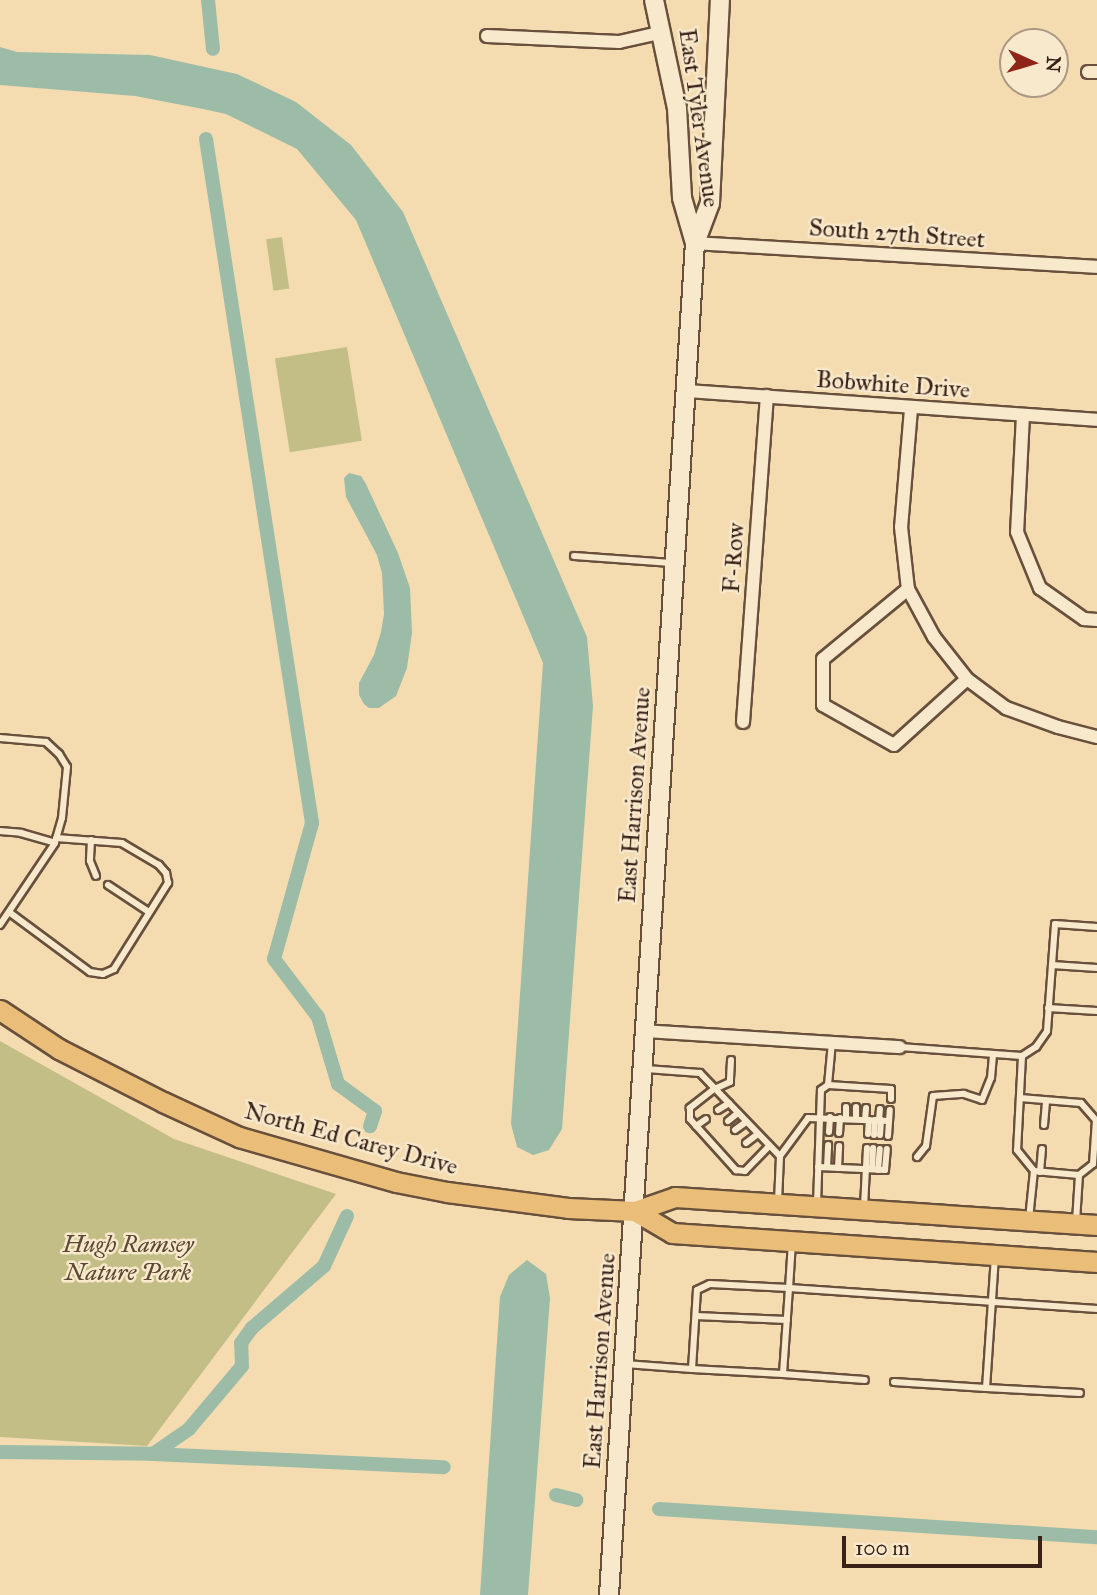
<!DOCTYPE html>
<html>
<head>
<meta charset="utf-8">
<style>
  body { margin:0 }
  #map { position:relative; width:1097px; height:1595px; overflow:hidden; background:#f4dcb0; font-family:"IM FELL Great Primer",serif }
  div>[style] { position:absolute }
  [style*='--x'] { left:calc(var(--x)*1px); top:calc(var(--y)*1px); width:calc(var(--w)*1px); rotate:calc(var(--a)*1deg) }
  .green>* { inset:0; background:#c3be86; transform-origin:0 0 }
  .water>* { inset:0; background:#9cbca8 }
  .canal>* { height:14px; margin:-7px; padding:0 7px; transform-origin:7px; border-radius:7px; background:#9cbca8 }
  .roads { filter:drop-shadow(2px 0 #68503d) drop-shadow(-2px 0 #68503d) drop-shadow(0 2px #68503d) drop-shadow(0 -2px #68503d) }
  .lane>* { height:6px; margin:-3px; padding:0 3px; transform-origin:3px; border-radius:3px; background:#f8e8cc }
  .street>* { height:12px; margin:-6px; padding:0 6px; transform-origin:6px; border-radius:6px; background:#f8e8cc }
  .secondary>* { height:18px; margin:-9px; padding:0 9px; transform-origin:9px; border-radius:9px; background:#f8e8cc }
  .primary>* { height:19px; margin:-9.5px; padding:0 9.5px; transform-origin:9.5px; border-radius:9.5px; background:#eabe78 }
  span { translate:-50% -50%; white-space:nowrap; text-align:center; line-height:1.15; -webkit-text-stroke:5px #f8e8cc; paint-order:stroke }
  .street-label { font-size:24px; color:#392117 }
  .park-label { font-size:24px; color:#5c4833; font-style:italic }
  .north { position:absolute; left:999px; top:28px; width:70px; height:70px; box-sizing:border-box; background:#f8e8cc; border:2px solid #ac9884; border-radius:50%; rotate:94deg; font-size:19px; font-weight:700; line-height:28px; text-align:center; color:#392117 }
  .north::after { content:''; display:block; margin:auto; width:24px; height:32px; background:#8f2418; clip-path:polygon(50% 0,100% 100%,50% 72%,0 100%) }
  .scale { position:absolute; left:842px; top:1536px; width:200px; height:32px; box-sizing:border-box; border:4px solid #392117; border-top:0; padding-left:9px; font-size:21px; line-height:24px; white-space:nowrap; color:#392117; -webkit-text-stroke:5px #f8e8cc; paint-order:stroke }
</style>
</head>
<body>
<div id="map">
  <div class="green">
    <i style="left:282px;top:237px;width:52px;height:16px;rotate:82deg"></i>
    <i style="left:347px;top:347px;width:95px;height:73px;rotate:81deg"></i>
    <i style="clip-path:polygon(0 1041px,174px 1139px,336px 1194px,147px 1446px,0 1437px)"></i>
  </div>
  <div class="water">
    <i style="clip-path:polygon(0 47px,17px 52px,150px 55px,237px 74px,296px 102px,351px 145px,403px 212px,587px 637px,593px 706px,562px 1129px,549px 1150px,533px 1155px,517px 1147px,511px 1124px,543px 663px,356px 220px,297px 149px,226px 114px,203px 109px,135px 96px,0 85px)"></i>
    <i style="clip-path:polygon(349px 473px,361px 476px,366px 484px,398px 553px,410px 588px,412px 633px,407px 668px,396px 696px,379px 708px,369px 708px,364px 704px,359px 695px,359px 683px,374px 655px,381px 632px,384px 614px,382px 573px,377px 555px,346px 497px,344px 478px)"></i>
    <i style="clip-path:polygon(527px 1260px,546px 1274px,550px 1298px,528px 1595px,480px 1595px,500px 1297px,509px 1275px)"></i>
  </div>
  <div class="canal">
    <i style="--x:208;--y:0;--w:49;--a:84.2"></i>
    <i style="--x:206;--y:139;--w:692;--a:81.19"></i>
    <i style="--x:312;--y:823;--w:141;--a:105.6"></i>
    <i style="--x:274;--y:959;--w:73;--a:52.8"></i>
    <i style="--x:318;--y:1017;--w:70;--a:73.4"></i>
    <i style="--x:338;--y:1084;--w:46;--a:36.1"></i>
    <i style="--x:375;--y:1111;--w:16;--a:108"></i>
    <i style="--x:0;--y:1452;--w:153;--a:0.7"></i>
    <i style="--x:153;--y:1454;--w:44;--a:-34.8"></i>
    <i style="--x:189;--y:1429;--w:82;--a:-49.9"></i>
    <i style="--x:242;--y:1366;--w:23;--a:-92"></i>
    <i style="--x:241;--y:1343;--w:19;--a:-54"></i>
    <i style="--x:252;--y:1328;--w:95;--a:-40.7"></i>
    <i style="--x:324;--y:1266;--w:55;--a:-65.3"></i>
    <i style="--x:153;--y:1454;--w:291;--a:2.6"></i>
    <i style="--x:556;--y:1495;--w:21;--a:14"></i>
    <i style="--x:659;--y:1509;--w:439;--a:3.7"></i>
  </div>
  <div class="roads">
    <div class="lane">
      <i style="--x:574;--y:556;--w:98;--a:4.1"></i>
      <i style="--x:0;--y:738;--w:46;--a:5"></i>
      <i style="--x:46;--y:742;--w:18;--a:43"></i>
      <i style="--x:59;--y:754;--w:15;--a:58"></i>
      <i style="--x:67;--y:767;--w:51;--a:95.6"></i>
      <i style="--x:62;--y:818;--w:26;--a:106"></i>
      <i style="--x:55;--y:843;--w:99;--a:123.9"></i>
      <i style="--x:0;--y:831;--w:21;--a:5"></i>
      <i style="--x:21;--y:833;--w:35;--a:16"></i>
      <i style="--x:91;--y:840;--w:21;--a:93"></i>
      <i style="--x:90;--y:861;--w:16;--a:68"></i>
      <i style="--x:108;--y:885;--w:49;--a:33.4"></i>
      <i style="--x:9;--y:912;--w:101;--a:36.5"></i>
      <i style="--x:90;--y:972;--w:13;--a:9"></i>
      <i style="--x:103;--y:974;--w:12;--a:-24"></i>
      <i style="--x:114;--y:969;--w:102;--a:-57.9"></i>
      <i style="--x:168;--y:883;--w:10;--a:-101"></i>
      <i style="--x:166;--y:873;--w:11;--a:-131"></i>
      <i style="--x:159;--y:865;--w:43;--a:-149.3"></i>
      <i style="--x:122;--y:843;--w:66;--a:-175.7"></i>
      <i style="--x:1052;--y:965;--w:45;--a:3.8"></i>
      <i style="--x:1048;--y:1008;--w:49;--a:3.5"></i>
      <i style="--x:900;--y:1047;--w:122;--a:4.2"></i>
      <i style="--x:1022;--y:1056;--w:17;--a:-33"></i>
      <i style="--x:1036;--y:1047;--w:19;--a:-55"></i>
      <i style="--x:1047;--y:1031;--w:107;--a:-85.7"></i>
      <i style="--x:1055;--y:924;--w:42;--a:4.1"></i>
      <i style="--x:1022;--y:1056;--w:94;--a:93"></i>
      <i style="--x:1017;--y:1150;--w:27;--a:51"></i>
      <i style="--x:731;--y:1060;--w:22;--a:93"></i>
      <i style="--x:730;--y:1082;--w:17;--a:156"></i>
      <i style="--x:714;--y:1089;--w:31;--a:142"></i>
      <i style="--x:690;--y:1108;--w:11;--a:90"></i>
      <i style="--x:690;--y:1119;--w:69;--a:48"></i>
      <i style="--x:736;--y:1170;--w:9;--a:6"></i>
      <i style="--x:745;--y:1171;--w:35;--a:-46"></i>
      <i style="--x:646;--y:1069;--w:54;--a:4.2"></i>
      <i style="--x:700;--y:1073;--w:115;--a:46.1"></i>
      <i style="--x:828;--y:1085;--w:63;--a:3.6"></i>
      <i style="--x:891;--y:1089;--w:10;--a:90"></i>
      <i style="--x:1020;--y:1098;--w:61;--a:4.7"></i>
      <i style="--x:1081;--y:1103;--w:23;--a:49"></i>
      <i style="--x:1096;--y:1120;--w:44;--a:93.9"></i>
      <i style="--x:1093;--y:1164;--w:18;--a:142"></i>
      <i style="--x:718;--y:1110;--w:13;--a:-32"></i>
      <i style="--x:846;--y:1118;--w:11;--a:-90"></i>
      <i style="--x:856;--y:1119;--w:12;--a:-90"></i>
      <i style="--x:865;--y:1120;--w:12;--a:-85"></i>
      <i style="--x:879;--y:1120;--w:11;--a:-85"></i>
      <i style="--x:728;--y:1121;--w:13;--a:-39"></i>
      <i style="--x:1044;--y:1125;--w:24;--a:-85"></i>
      <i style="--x:696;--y:1126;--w:12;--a:-35"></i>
      <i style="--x:735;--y:1130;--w:14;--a:-36"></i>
      <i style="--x:829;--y:1132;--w:15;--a:-86"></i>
      <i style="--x:839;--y:1133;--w:15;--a:-86"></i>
      <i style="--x:868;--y:1134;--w:14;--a:-86"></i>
      <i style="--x:874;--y:1135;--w:15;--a:-86"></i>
      <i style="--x:880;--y:1135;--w:15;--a:-86"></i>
      <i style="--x:888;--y:1136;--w:26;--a:-86"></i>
      <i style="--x:746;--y:1143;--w:15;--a:-37"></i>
      <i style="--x:917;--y:1157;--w:14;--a:-51"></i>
      <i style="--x:926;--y:1146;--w:50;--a:-82"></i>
      <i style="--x:933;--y:1096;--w:31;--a:-4"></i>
      <i style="--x:964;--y:1094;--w:19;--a:18"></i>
      <i style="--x:982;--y:1100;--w:24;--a:-68"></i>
      <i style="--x:991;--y:1078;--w:24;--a:-85"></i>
      <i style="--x:818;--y:1167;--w:67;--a:2.6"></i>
      <i style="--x:885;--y:1170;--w:21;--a:-85"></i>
      <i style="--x:827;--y:1167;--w:22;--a:-87"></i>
      <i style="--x:838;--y:1168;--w:22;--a:-87"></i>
      <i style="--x:872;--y:1169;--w:21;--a:-87"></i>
      <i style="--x:878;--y:1170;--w:21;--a:-85"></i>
      <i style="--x:1040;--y:1172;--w:23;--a:-85"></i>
      <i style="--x:778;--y:1202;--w:46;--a:-87.5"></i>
      <i style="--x:780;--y:1156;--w:47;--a:-53.6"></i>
      <i style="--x:808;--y:1118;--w:81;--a:2.1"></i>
      <i style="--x:817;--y:1204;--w:114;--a:-88"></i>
      <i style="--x:821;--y:1090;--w:9;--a:-36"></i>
      <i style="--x:828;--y:1085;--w:43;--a:-84.7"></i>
      <i style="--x:864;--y:1207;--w:59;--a:-87.1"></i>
      <i style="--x:1029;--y:1219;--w:48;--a:-84.1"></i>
      <i style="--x:1034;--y:1171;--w:45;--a:5.1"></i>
      <i style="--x:1079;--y:1175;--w:46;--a:93.7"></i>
      <i style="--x:792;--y:1242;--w:46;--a:93.7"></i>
      <i style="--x:789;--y:1288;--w:309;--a:3.9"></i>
      <i style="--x:995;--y:1256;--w:132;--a:93.9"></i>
      <i style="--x:986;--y:1388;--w:94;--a:3"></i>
      <i style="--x:696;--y:1316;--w:91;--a:2.5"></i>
      <i style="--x:625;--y:1364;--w:67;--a:4.3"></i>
      <i style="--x:692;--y:1369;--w:79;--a:-86.4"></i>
      <i style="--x:697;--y:1290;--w:14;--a:-25"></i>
      <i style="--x:710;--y:1284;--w:79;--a:2.9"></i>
      <i style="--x:789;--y:1288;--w:86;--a:94"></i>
      <i style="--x:783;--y:1374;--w:82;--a:4.2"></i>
      <i style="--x:692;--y:1369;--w:91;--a:3.1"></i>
      <i style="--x:894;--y:1382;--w:92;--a:3.7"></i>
    </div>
    <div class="street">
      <i style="--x:487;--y:36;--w:132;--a:2.6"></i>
      <i style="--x:619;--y:42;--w:45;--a:-12.8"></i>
      <i style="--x:1088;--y:72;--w:9;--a:0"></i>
      <i style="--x:695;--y:243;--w:403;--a:3.4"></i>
      <i style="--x:686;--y:391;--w:412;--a:4"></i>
      <i style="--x:911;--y:409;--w:118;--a:94.8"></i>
      <i style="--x:901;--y:527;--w:62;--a:83.6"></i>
      <i style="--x:908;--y:589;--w:55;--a:61.6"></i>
      <i style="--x:934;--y:637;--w:53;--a:51.8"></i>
      <i style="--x:967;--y:679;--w:49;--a:36.6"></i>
      <i style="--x:1006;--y:708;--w:55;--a:20.1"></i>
      <i style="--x:1058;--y:727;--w:40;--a:14.4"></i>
      <i style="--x:1023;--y:415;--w:117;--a:92.9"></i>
      <i style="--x:1017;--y:532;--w:61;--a:67.7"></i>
      <i style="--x:1040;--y:588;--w:54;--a:35.2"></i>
      <i style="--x:1084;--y:619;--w:13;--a:4"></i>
      <i style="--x:908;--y:589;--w:110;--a:140.5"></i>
      <i style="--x:823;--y:659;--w:46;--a:90"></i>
      <i style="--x:823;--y:705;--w:81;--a:29.4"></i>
      <i style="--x:894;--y:745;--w:98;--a:-42.1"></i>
      <i style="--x:743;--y:722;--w:327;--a:-85.8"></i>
      <i style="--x:644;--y:1031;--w:256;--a:3.6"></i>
    </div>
    <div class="secondary">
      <i style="--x:654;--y:0;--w:110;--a:78"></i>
      <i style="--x:677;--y:108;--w:90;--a:86.8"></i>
      <i style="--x:682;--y:198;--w:47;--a:73.9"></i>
      <i style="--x:609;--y:1595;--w:1355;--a:-86.36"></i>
      <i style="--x:695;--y:243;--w:43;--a:-69.4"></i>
      <i style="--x:710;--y:203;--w:203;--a:-87.2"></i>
    </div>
    <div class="primary">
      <i style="--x:0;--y:1010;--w:71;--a:33.5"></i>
      <i style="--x:59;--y:1049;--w:117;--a:27"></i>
      <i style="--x:163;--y:1102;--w:84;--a:24.7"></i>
      <i style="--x:239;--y:1137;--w:163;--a:16"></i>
      <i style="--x:396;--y:1182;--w:52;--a:11.1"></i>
      <i style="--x:447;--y:1192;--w:122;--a:7.5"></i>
      <i style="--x:568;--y:1208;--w:67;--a:2.6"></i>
      <i style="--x:635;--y:1211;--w:42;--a:-19.3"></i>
      <i style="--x:675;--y:1197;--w:423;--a:3.8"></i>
      <i style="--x:635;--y:1211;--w:43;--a:30.7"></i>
      <i style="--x:672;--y:1233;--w:426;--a:3.9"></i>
    </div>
  </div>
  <div class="street-label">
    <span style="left:699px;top:118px;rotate:82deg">East Tyler Avenue</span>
    <span style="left:897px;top:234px;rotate:4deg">South 27th Street</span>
    <span style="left:893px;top:385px;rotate:4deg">Bobwhite Drive</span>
    <span style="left:734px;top:558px;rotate:-86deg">F-Row</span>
    <span style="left:635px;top:795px;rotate:-86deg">East Harrison Avenue</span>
    <span style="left:351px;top:1139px;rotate:15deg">North Ed Carey Drive</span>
    <span style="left:600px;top:1361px;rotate:-86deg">East Harrison Avenue</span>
  </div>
  <div class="park-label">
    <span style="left:128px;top:1259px">Hugh Ramsey<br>Nature Park</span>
  </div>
  <div class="north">N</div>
  <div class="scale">100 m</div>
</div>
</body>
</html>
